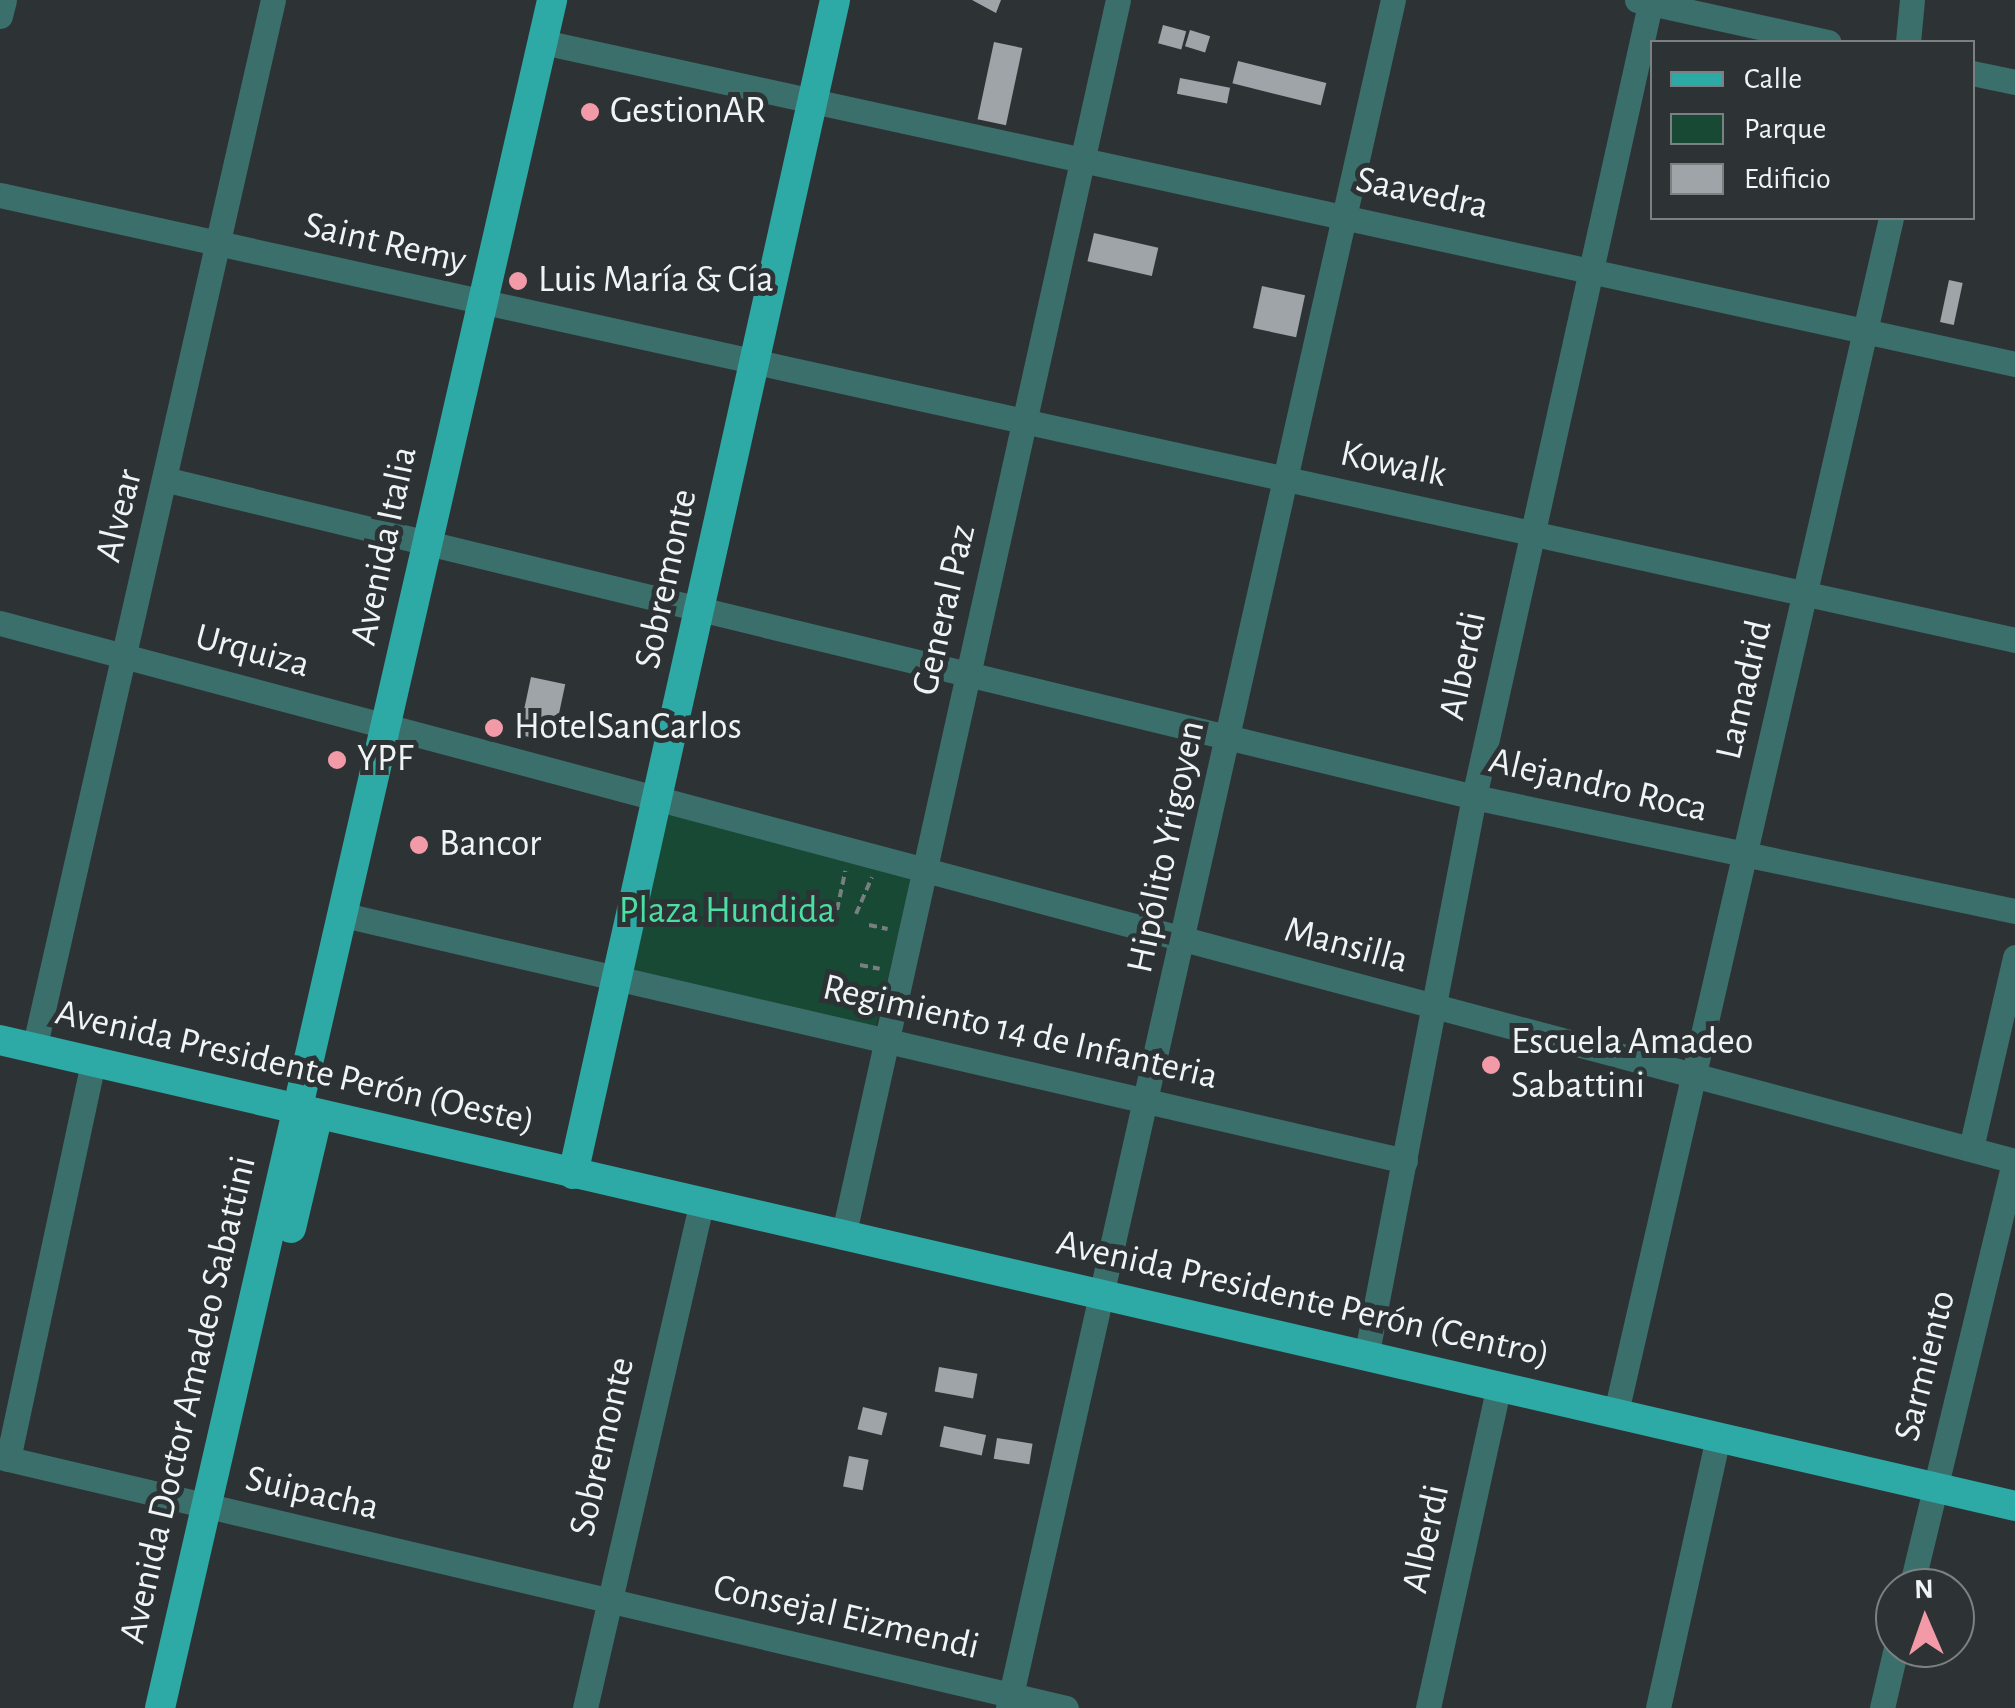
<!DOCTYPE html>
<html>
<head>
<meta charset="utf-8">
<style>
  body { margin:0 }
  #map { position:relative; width:2015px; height:1708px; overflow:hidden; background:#2d3335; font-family:"Alegreya Sans",sans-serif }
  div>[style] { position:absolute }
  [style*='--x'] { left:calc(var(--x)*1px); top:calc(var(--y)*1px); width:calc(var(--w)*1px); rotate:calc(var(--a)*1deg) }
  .green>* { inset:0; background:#174934; transform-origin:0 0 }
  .building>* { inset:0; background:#9fa4a9; transform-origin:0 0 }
  .path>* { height:4px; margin-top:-2px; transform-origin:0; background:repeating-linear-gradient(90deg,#797e80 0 8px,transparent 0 13px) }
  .minor>* { height:25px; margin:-12.5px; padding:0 12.5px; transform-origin:12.5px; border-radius:12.5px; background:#3b6f6c }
  .major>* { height:30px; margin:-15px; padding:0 15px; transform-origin:15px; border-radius:15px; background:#2daaa6 }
  .dots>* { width:28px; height:28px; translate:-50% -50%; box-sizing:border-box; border:5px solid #2d3335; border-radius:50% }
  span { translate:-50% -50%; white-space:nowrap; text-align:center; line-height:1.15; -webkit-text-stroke:10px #2d3335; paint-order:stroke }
  .poi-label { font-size:38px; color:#f0f4f5 }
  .left { translate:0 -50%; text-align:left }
  .street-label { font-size:38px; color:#f0f4f5 }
  .park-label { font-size:38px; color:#4be0a3 }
  .legend { position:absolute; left:1650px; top:40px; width:325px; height:180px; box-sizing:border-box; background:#2d3335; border:2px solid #7b8082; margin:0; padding:12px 18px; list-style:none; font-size:30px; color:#f0f4f5 }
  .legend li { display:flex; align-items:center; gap:20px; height:50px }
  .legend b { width:50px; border:2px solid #7b8082 }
  .north { position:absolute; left:1875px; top:1568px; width:100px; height:100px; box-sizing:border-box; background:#2d3335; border:2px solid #7b8082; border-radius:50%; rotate:358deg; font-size:28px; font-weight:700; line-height:40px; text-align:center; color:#f0f4f5 }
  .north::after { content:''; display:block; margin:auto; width:35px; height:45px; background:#f39aa8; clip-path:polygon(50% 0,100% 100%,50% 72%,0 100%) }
</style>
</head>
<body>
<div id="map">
  <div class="green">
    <i style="left:669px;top:814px;width:252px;height:164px;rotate:14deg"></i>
  </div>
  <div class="building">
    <i style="clip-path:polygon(972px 0,1001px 0,996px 13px)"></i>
    <i style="left:1163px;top:25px;width:24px;height:19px;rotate:15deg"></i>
    <i style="left:1190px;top:30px;width:21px;height:17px;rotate:17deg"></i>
    <i style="left:994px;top:42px;width:29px;height:79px;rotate:12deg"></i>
    <i style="left:1238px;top:61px;width:91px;height:23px;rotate:14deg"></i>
    <i style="left:1180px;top:78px;width:51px;height:16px;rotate:11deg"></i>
    <i style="left:1094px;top:233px;width:66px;height:29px;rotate:13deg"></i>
    <i style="left:1949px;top:280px;width:14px;height:43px;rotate:12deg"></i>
    <i style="left:1262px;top:286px;width:44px;height:43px;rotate:12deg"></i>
    <i style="left:531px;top:677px;width:35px;height:59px;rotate:12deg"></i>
    <i style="left:939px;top:1367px;width:39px;height:25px;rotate:10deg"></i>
    <i style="left:863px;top:1407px;width:25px;height:23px;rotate:14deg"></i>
    <i style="left:944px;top:1426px;width:43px;height:21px;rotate:12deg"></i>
    <i style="left:997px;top:1438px;width:36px;height:21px;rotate:9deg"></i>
    <i style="left:849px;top:1456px;width:20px;height:31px;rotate:11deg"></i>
  </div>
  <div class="path">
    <i style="--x:837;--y:910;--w:40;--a:-78"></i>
    <i style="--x:856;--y:914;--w:40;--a:-66.6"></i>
    <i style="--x:869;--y:925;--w:19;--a:12"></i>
    <i style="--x:860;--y:965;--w:20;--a:11"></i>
  </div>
  <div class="minor">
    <i style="--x:1637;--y:0;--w:196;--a:12.4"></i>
    <i style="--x:0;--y:16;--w:16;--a:-76"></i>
    <i style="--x:543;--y:42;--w:1507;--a:12.34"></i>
    <i style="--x:1908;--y:42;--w:42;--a:-84.6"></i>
    <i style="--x:1972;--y:73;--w:44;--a:11.8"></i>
    <i style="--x:0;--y:195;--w:2064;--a:12.45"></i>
    <i style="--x:168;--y:480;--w:1344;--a:13.64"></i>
    <i style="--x:1474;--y:797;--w:553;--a:11.9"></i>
    <i style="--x:0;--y:623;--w:2086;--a:14.95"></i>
    <i style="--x:344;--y:915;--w:1089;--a:13.05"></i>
    <i style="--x:34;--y:1049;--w:1076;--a:-77.17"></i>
    <i style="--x:1971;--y:1148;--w:196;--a:-77"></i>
    <i style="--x:843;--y:1237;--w:1267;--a:-77.47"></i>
    <i style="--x:1367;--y:1352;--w:565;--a:-79.09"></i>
    <i style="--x:1474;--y:797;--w:816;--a:-77.48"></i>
    <i style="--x:1616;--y:1412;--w:1225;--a:-77.03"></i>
    <i style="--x:0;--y:1457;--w:1095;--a:13.25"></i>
    <i style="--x:8;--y:1459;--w:405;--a:-77.9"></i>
    <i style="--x:1911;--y:1588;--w:439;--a:-76.4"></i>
    <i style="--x:585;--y:1708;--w:516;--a:-77.01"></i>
    <i style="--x:1008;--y:1708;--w:1751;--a:-77.3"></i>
    <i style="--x:1428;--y:1708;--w:330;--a:-77.6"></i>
    <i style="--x:1658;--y:1708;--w:278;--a:-77.5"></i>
    <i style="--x:1882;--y:1708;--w:62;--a:-76.9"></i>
  </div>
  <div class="major">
    <i style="--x:0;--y:1040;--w:2068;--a:13.02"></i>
    <i style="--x:573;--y:1174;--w:1203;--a:-77.42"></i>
    <i style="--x:291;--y:1228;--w:117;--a:-76.7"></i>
    <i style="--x:160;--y:1708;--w:1752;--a:-77.07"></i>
  </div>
  <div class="dots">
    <i style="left:590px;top:112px;background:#f39aa8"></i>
    <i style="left:518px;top:281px;background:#f39aa8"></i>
    <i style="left:494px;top:728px;background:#f39aa8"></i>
    <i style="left:337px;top:760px;background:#f39aa8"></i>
    <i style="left:419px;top:845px;background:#f39aa8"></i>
    <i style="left:1491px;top:1065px;background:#f39aa8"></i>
  </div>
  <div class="poi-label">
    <span class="left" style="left:610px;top:112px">GestionAR</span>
    <span class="left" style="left:538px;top:281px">Luis María &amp; Cía</span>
    <span class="left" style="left:514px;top:728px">HotelSanCarlos</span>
    <span class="left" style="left:357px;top:760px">YPF</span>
    <span class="left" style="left:439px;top:845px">Bancor</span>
    <span class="left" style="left:1511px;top:1065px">Escuela Amadeo<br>Sabattini</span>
  </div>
  <div class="street-label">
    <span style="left:1422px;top:194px;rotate:12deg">Saavedra</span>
    <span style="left:385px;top:244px;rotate:13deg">Saint Remy</span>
    <span style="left:1393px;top:465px;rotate:12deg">Kowalk</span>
    <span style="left:120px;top:516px;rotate:-76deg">Alvear</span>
    <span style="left:385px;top:546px;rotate:-78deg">Avenida Italia</span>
    <span style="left:667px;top:579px;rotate:-78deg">Sobremonte</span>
    <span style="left:945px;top:610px;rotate:-77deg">General Paz</span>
    <span style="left:252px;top:652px;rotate:15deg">Urquiza</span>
    <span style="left:1464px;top:666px;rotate:-78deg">Alberdi</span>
    <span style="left:1745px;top:690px;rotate:-77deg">Lamadrid</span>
    <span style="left:1598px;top:786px;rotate:13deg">Alejandro Roca</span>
    <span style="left:1167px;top:847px;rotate:-78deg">Hipólito Yrigoyen</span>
    <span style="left:1346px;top:946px;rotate:15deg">Mansilla</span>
    <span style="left:1020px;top:1033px;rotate:13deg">Regimiento 14 de Infanteria</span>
    <span style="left:295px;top:1068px;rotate:13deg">Avenida Presidente Perón (Oeste)</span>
    <span style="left:1303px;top:1300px;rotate:13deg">Avenida Presidente Perón (Centro)</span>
    <span style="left:1926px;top:1366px;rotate:-76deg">Sarmiento</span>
    <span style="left:189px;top:1400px;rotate:-77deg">Avenida Doctor Amadeo Sabattini</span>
    <span style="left:603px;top:1447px;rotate:-77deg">Sobremonte</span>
    <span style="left:312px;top:1494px;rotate:13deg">Suipacha</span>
    <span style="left:1427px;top:1539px;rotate:-78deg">Alberdi</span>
    <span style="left:846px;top:1618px;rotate:13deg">Consejal Eizmendi</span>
  </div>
  <div class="park-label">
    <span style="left:727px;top:912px">Plaza Hundida</span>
  </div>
  <ul class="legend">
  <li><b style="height:12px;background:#2daaa6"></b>Calle</li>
  <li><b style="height:28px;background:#174934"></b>Parque</li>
  <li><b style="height:28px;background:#9fa4a9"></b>Edificio</li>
  </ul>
  <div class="north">N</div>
</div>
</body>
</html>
